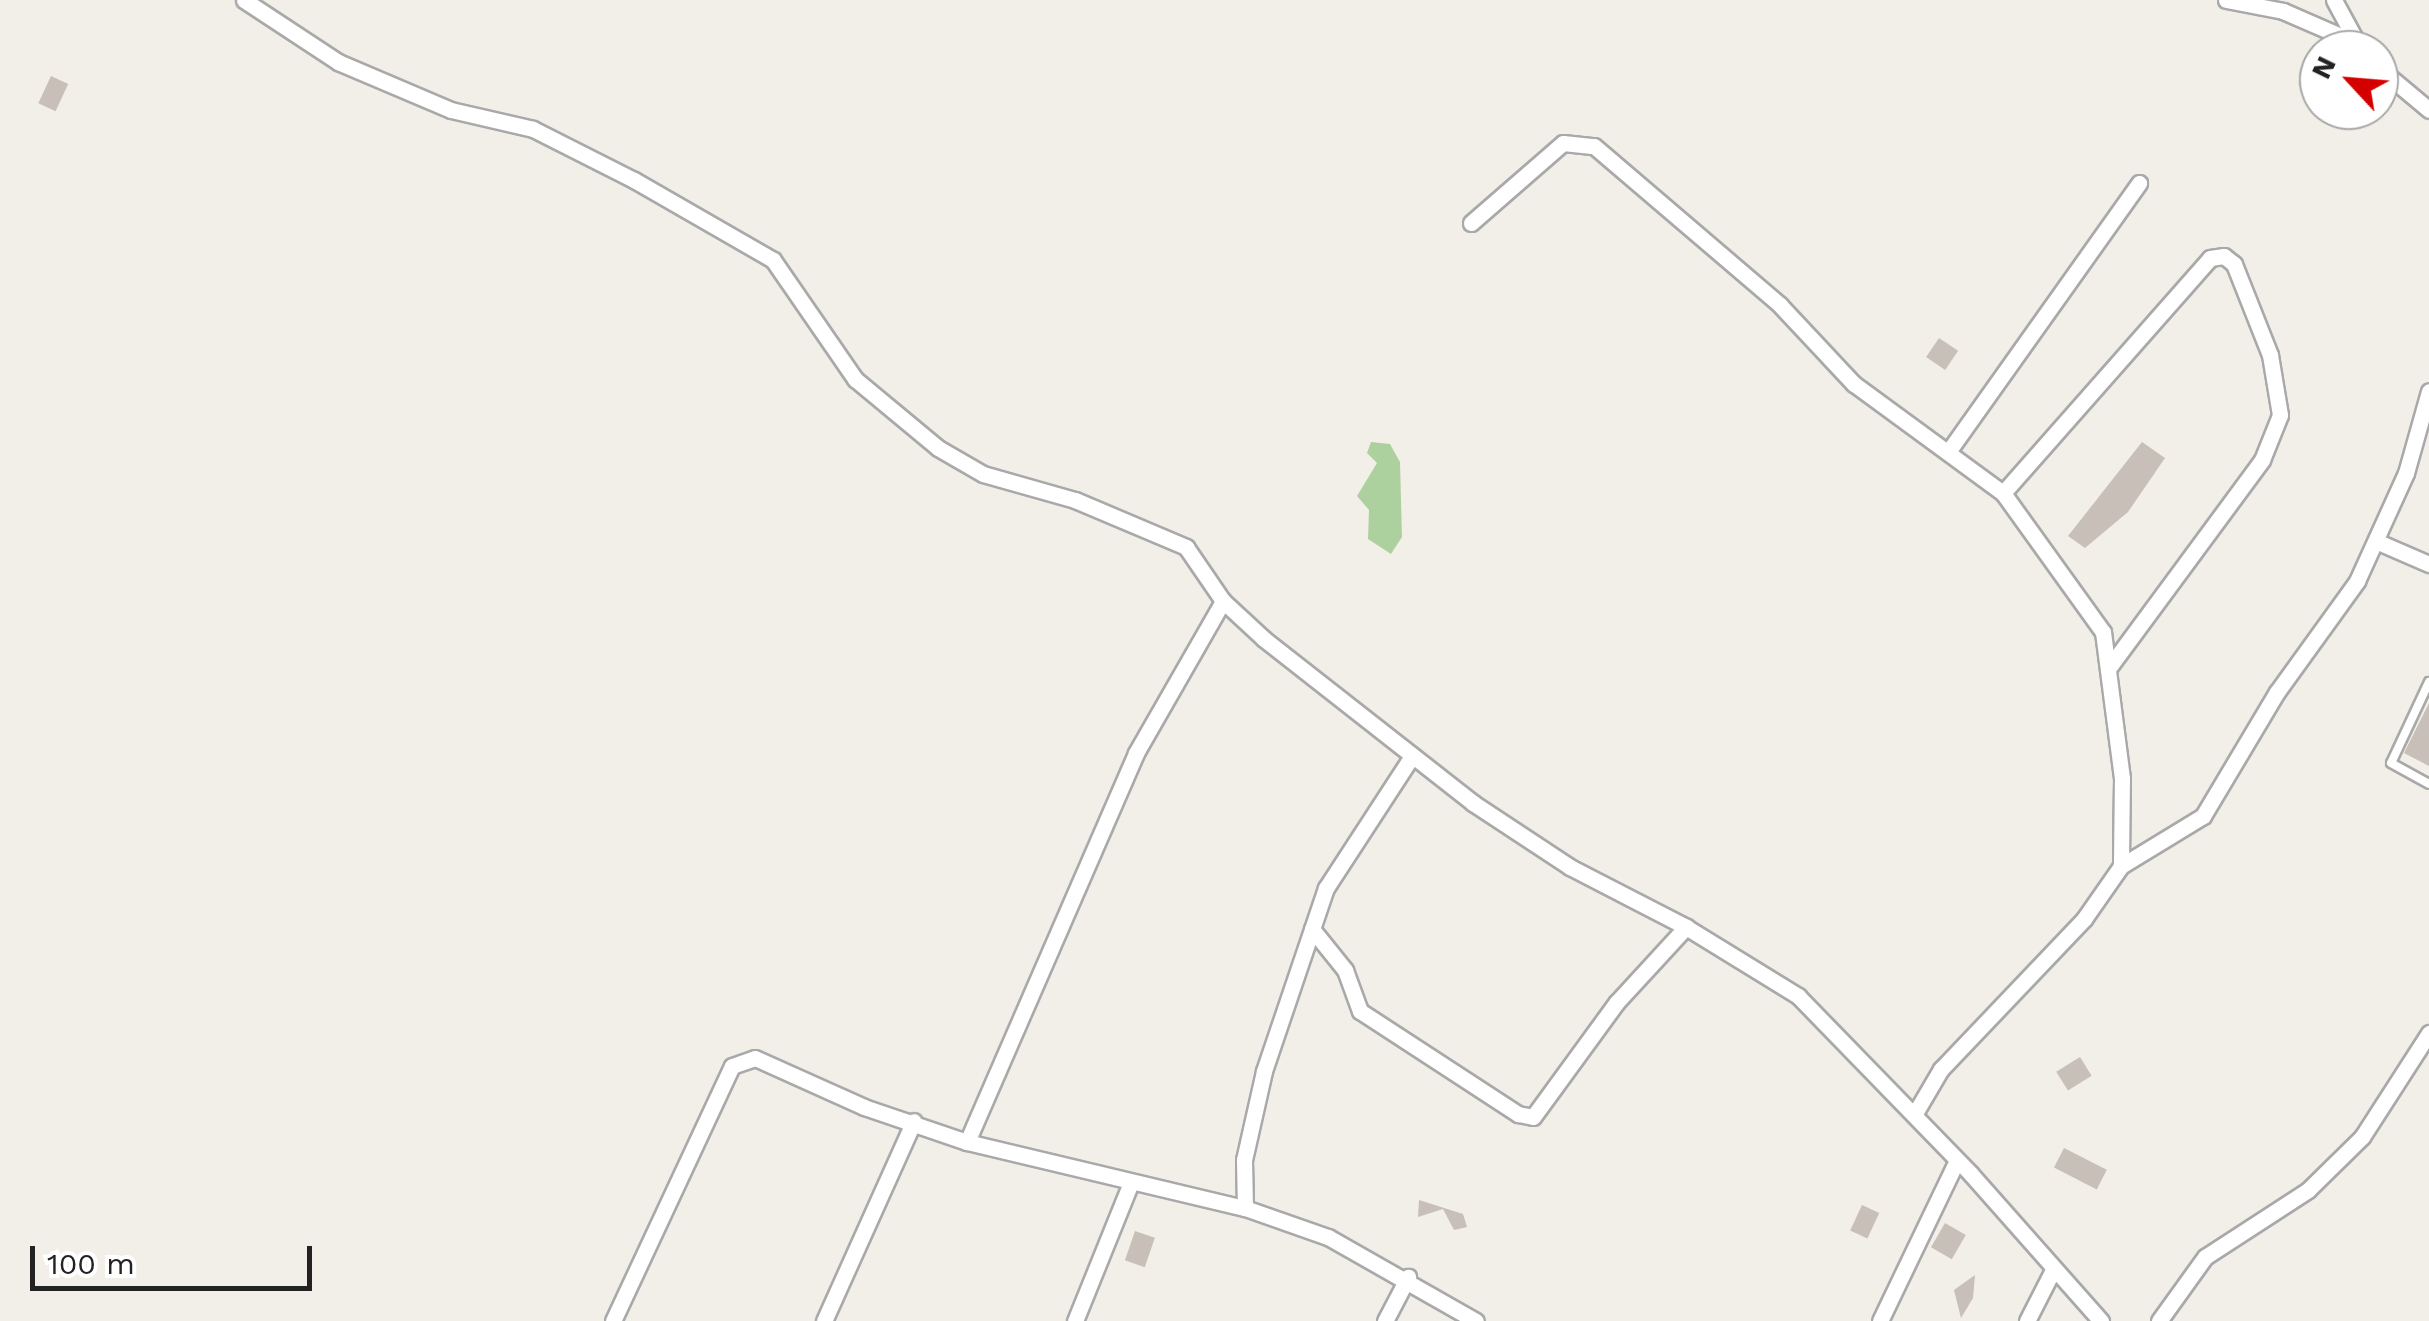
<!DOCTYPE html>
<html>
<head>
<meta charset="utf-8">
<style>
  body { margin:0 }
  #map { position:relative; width:2429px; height:1321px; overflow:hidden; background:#f2efe9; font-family:"Work Sans",sans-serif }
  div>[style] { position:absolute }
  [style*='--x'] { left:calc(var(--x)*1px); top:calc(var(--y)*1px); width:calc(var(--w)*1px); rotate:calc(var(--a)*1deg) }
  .forest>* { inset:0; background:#add19e }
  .building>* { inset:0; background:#c7bfb8; transform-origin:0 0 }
  .roads { filter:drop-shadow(2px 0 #a9a9a9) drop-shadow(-2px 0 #a9a9a9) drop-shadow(0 2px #a9a9a9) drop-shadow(0 -2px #a9a9a9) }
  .service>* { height:8px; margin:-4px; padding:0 4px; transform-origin:4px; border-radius:4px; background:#fff }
  .minor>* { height:15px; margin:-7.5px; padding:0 7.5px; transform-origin:7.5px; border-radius:7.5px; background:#fff }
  span { translate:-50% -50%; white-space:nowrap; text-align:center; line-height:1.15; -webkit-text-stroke:9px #fff; paint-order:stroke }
  .north { position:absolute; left:2299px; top:30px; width:100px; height:100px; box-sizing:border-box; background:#fff; border:2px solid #a7a7a7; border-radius:50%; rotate:296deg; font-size:28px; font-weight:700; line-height:40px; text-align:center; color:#222 }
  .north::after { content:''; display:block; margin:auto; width:35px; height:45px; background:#d40000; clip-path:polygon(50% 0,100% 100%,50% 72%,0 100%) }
  .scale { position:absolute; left:30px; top:1246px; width:282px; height:45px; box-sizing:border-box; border:5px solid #222; border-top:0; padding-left:12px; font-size:30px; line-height:35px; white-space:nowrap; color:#222; -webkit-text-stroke:8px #fff; paint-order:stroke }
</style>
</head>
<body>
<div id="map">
  <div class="forest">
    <i style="clip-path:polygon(1371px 442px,1390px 444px,1400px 462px,1402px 537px,1391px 554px,1368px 539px,1369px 510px,1357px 496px,1377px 463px,1367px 453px)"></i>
  </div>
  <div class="building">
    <i style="left:51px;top:76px;width:19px;height:30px;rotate:25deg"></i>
    <i style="left:1939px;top:338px;width:23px;height:23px;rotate:34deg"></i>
    <i style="clip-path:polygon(2142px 442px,2165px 458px,2128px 512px,2085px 548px,2068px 536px)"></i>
    <i style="clip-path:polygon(2429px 703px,2429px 766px,2404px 753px)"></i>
    <i style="left:2080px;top:1057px;width:22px;height:28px;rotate:58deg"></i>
    <i style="left:2064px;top:1148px;width:48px;height:22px;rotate:27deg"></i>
    <i style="clip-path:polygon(1419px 1200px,1463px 1214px,1467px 1227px,1454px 1230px,1443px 1209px,1418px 1217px)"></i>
    <i style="left:1862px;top:1205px;width:19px;height:28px;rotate:25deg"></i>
    <i style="left:1945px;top:1223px;width:24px;height:28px;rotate:30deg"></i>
    <i style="left:1135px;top:1231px;width:21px;height:31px;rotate:19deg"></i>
    <i style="clip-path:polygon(1975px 1275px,1973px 1298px,1961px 1318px,1954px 1290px)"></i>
  </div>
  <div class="roads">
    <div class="service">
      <i style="--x:2429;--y:682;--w:89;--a:115.1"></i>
      <i style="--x:2391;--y:763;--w:43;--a:28.9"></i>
    </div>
    <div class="minor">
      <i style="--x:244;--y:0;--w:113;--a:33.4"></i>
      <i style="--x:338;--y:62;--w:123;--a:23"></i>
      <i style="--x:451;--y:110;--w:84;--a:13"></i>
      <i style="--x:533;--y:129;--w:113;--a:26.8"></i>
      <i style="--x:634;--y:180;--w:160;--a:29.9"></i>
      <i style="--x:773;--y:260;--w:145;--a:55.4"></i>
      <i style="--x:855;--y:379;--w:108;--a:39.7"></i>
      <i style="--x:938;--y:448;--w:52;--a:30"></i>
      <i style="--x:983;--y:474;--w:96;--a:15.8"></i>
      <i style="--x:1075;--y:500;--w:121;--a:22.9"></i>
      <i style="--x:1186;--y:547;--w:65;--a:55.6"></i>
      <i style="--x:1223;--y:601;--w:56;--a:42.8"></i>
      <i style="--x:1264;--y:639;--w:266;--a:38.1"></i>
      <i style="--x:1473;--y:803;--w:116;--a:33.4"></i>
      <i style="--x:1570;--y:867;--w:131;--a:27.3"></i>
      <i style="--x:1686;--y:927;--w:132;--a:31.6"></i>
      <i style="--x:1798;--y:996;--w:247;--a:45.8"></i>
      <i style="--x:1970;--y:1173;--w:198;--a:48.5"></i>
      <i style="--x:2226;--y:0;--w:58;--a:10.9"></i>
      <i style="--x:2283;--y:11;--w:75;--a:23.5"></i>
      <i style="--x:2334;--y:0;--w:57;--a:61.6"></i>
      <i style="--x:2379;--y:68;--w:65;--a:40"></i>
      <i style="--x:1471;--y:223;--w:122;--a:-41"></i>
      <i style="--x:1563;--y:143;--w:31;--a:6"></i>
      <i style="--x:1594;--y:146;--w:245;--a:40.5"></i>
      <i style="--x:1780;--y:305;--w:108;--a:46.9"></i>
      <i style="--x:1854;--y:384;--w:185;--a:36.2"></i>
      <i style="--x:2003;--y:493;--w:171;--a:54.3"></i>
      <i style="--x:2103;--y:632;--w:147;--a:82.6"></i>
      <i style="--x:2122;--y:778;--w:88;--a:90.7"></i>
      <i style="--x:2121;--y:866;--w:65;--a:124.9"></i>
      <i style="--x:2084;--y:919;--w:207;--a:133.6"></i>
      <i style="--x:1941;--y:1069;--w:53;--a:120.4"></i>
      <i style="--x:1948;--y:452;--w:330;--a:-54.6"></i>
      <i style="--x:2003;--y:493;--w:313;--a:-48.6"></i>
      <i style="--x:2210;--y:258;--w:14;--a:-8"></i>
      <i style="--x:2224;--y:256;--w:13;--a:39"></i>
      <i style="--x:2234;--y:264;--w:98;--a:68.4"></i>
      <i style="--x:2270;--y:355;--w:61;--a:80.5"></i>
      <i style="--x:2280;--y:415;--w:48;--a:111.8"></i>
      <i style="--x:2262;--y:460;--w:255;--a:126.4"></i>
      <i style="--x:2376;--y:541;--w:58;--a:23.5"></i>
      <i style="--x:2121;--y:866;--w:96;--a:-31.4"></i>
      <i style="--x:2203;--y:816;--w:144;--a:-59.2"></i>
      <i style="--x:2277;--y:692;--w:137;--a:-54.2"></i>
      <i style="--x:2357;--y:581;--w:119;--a:-65.6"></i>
      <i style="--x:2406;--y:473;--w:85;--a:-74.3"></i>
      <i style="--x:1312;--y:929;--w:53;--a:51.2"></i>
      <i style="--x:1345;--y:970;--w:44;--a:69.9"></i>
      <i style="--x:1360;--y:1011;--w:189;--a:33.1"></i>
      <i style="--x:1518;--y:1114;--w:15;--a:11"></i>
      <i style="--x:1533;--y:1117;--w:142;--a:-53.9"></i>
      <i style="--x:1617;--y:1002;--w:102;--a:-47.4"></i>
      <i style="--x:967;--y:1142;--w:424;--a:-66.5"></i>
      <i style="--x:1136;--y:753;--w:175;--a:-60.2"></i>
      <i style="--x:1245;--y:1208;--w:48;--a:-91.2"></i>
      <i style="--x:1244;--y:1160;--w:91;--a:-77.3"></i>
      <i style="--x:1264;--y:1071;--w:193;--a:-71.3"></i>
      <i style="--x:1326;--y:888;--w:158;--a:-56.9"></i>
      <i style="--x:613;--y:1321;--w:281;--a:-65"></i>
      <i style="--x:732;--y:1066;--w:24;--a:-19"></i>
      <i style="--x:755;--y:1058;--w:120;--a:24.2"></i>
      <i style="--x:864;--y:1107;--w:109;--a:18.8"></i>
      <i style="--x:967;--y:1142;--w:286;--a:13.4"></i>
      <i style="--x:1245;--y:1208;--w:88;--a:19.3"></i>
      <i style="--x:1328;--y:1237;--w:170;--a:29.6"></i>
      <i style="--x:824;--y:1321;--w:219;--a:-65.8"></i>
      <i style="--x:1075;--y:1321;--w:147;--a:-68"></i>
      <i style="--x:1385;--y:1321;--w:50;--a:-62.4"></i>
      <i style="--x:1880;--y:1321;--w:178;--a:-64.4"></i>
      <i style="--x:2027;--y:1321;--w:55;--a:-63"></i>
      <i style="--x:2159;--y:1321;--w:79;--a:-54.3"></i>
      <i style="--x:2205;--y:1257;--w:123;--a:-33"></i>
      <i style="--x:2308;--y:1190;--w:76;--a:-44.5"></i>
      <i style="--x:2362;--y:1137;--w:124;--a:-57.2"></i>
    </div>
  </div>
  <div class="north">N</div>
  <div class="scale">100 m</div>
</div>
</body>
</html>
